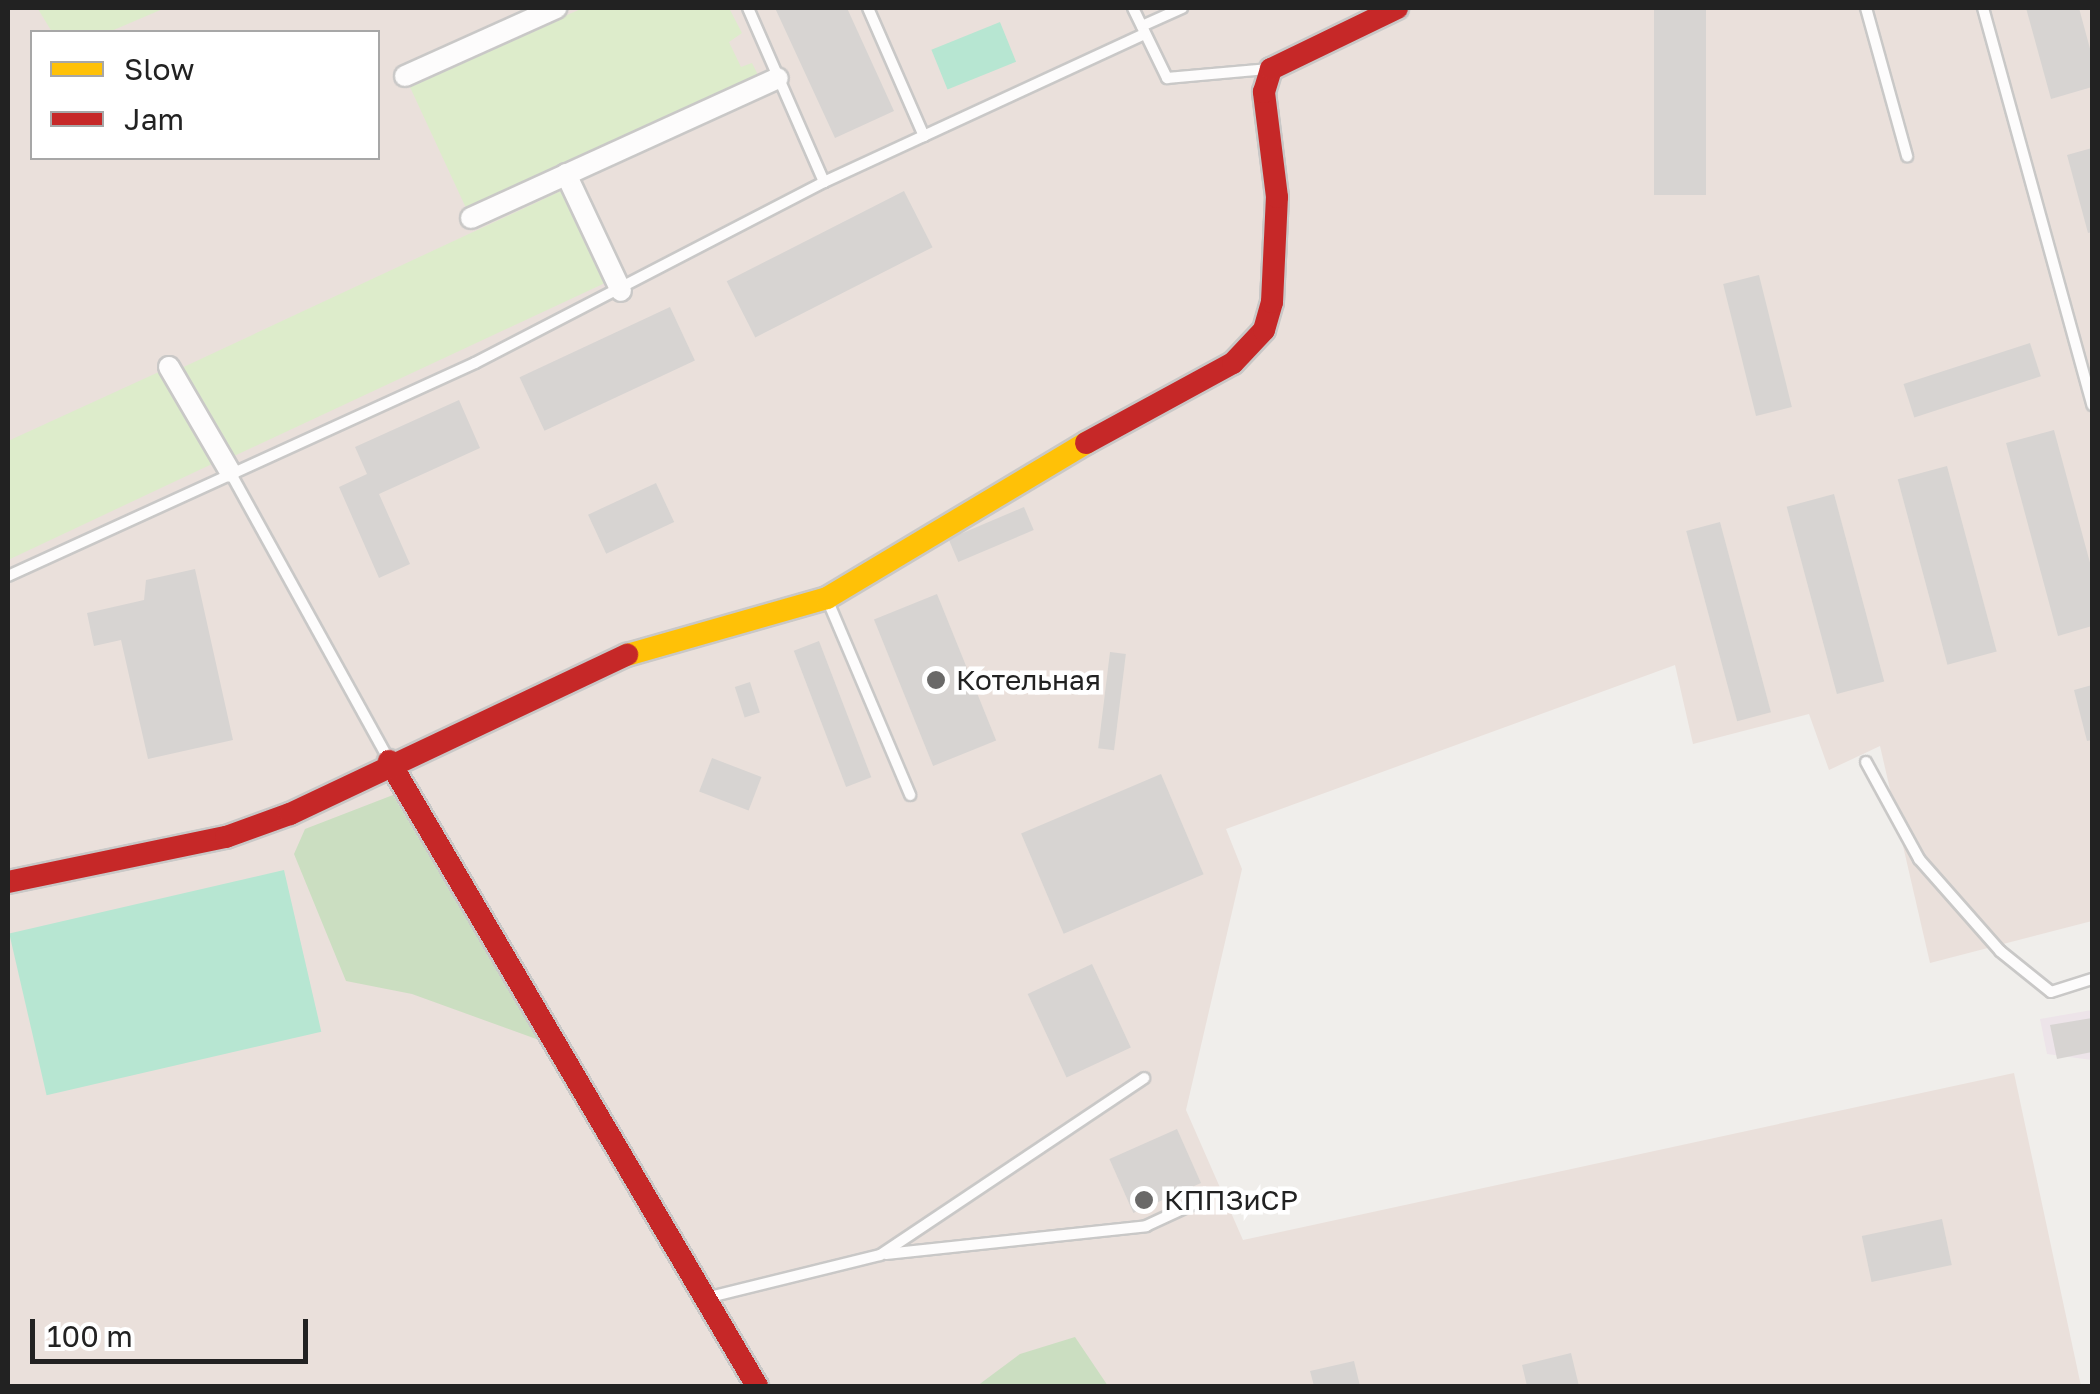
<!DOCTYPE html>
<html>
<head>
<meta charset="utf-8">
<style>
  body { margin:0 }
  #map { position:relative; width:2100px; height:1394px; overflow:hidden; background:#f0eeeb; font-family:"Golos Text",sans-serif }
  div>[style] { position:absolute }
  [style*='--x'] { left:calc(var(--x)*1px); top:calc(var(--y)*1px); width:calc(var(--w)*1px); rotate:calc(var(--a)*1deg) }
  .industrial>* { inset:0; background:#ede4e9 }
  .military>* { inset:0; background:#eae0db }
  .grass>* { inset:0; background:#ddeccb; transform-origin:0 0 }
  .forest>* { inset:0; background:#cbdec1 }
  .pitch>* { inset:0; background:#b7e6d2; transform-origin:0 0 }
  .building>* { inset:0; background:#d7d4d2; transform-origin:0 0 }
  .roads { filter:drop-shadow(2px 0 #c9c8c7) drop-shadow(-2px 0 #c9c8c7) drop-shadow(0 2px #c9c8c7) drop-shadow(0 -2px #c9c8c7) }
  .lane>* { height:10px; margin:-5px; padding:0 5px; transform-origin:5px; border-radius:5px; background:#fdfcfc }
  .street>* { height:20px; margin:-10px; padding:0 10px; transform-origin:10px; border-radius:10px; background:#fdfcfc }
  .slow>* { height:22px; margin:-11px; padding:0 11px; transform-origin:11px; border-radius:11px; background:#ffc107 }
  .jam>* { height:22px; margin:-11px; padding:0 11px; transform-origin:11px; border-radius:11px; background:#c62828 }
  .dots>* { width:28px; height:28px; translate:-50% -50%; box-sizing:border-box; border:5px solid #fff; border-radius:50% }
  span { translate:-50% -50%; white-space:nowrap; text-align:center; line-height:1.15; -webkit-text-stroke:9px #fff; paint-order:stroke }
  .poi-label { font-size:28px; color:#222 }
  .left { translate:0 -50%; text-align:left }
  .frame { position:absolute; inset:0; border:10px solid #222; pointer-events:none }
  .legend { position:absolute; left:30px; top:30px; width:350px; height:130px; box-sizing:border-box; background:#fff; border:2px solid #a7a7a7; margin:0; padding:12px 18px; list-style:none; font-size:30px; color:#222 }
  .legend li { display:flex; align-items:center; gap:20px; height:50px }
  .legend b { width:50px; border:2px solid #a7a7a7 }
  .scale { position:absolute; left:30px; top:1319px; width:278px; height:45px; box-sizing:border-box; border:5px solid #222; border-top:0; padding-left:12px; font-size:30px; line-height:35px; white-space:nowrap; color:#222; -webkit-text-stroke:8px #fff; paint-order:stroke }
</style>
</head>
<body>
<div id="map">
  <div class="industrial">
    <i style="clip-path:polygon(2092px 1010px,2092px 1060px,2047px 1054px,2040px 1019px)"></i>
  </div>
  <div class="military">
    <i style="clip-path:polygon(evenodd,8px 8px,2092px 8px,2092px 921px,1930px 963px,1880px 746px,1829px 770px,1809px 714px,1693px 744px,1675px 665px,1226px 829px,1242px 869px,1186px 1110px,1243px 1240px,2014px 1073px,2081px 1386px,8px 1386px,8px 8px,32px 32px,378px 32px,378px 158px,32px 158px,32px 32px)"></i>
  </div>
  <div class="grass">
    <i style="clip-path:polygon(165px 8px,109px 32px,52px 32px,38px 9px)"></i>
    <i style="clip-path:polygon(583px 8px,729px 8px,742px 33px,729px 42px,741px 67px,752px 63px,759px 77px,466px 208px,409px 85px)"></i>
    <i style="left:563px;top:190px;width:102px;height:424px;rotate:65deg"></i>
    <i style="clip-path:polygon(161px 371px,212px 464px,8px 560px,8px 441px)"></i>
  </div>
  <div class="forest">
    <i style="clip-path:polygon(393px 795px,539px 1040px,412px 994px,346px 981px,294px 854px,305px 829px)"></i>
    <i style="clip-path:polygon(1075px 1337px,1108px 1386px,977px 1386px,1020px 1354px)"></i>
  </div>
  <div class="pitch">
    <i style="left:1000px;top:22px;width:43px;height:74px;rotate:68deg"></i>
    <i style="left:284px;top:870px;width:166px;height:282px;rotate:77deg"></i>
  </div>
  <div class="building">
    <i style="clip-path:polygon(775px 8px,847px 8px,894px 111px,835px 138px)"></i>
    <i style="left:1654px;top:8px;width:52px;height:187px"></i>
    <i style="clip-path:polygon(2026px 8px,2079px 8px,2092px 56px,2092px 87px,2051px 99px)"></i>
    <i style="clip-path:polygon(2092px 148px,2092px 232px,2088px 233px,2067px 155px)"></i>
    <i style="left:904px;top:191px;width:63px;height:199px;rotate:63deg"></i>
    <i style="left:1759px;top:275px;width:136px;height:37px;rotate:76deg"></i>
    <i style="left:670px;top:307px;width:59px;height:166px;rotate:65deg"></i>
    <i style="left:2030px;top:343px;width:35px;height:133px;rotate:72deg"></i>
    <i style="clip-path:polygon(459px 400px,480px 448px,379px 494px,410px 564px,379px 578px,339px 487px,367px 474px,355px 447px)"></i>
    <i style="clip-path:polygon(2054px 430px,2092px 570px,2092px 626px,2058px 636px,2006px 443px)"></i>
    <i style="left:1947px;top:466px;width:192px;height:51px;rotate:75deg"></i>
    <i style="left:656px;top:483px;width:43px;height:75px;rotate:65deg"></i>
    <i style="left:1834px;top:494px;width:194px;height:49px;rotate:75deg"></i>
    <i style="left:1024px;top:507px;width:25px;height:82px;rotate:67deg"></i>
    <i style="left:1720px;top:522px;width:197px;height:35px;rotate:75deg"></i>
    <i style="clip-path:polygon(195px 569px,233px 740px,148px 759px,121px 640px,94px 646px,87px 613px,144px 600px,146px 580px)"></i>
    <i style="left:937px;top:594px;width:158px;height:68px;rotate:68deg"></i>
    <i style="left:819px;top:641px;width:146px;height:27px;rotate:69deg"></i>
    <i style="left:1110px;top:652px;width:16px;height:97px;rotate:7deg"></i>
    <i style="left:750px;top:682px;width:32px;height:16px;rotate:72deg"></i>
    <i style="clip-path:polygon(2092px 685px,2092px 740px,2087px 741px,2074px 690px)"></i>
    <i style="left:712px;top:758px;width:53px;height:36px;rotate:21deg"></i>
    <i style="left:1161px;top:774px;width:109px;height:152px;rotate:67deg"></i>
    <i style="left:1092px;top:964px;width:92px;height:71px;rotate:65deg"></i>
    <i style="clip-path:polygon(2092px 1018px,2092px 1052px,2057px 1059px,2050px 1025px)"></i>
    <i style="left:1177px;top:1129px;width:59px;height:74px;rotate:66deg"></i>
    <i style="left:1942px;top:1219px;width:47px;height:82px;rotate:78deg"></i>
    <i style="clip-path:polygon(1571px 1353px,1579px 1386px,1527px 1386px,1522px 1365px)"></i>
    <i style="clip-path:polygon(1354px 1361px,1360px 1386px,1314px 1386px,1310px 1371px)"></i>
  </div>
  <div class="roads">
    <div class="lane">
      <i style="--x:748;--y:8;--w:190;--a:66.4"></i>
      <i style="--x:868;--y:8;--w:140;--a:66.4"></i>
      <i style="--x:1133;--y:8;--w:78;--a:64.1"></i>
      <i style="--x:1167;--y:78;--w:100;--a:-5.1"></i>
      <i style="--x:1866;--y:8;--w:154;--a:74.5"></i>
      <i style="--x:1983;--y:8;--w:412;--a:74.6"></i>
      <i style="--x:1142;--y:26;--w:44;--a:-24.2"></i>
      <i style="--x:230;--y:472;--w:329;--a:61.1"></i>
      <i style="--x:8;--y:576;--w:513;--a:-24.52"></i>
      <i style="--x:475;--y:363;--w:393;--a:-27.4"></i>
      <i style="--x:824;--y:182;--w:353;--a:-24.8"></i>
      <i style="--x:827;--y:599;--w:213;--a:67"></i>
      <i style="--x:1866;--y:762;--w:111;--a:61.3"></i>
      <i style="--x:1919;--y:859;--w:123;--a:48.6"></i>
      <i style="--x:2000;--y:951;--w:65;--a:38.8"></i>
      <i style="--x:2051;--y:992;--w:43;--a:-17.6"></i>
      <i style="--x:886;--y:1254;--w:262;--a:-6.1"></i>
      <i style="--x:1146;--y:1226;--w:62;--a:-24.9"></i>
      <i style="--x:706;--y:1298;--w:179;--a:-13.9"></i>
      <i style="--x:880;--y:1255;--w:318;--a:-33.8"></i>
    </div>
    <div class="street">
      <i style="--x:405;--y:76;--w:166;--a:-24.2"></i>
      <i style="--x:566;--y:174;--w:129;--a:64.8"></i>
      <i style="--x:471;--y:218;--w:337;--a:-24.5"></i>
      <i style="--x:169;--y:367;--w:121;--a:59.8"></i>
    </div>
    <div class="slow">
      <i style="--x:627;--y:655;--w:208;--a:-15.9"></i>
      <i style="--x:827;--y:598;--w:302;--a:-30.9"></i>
    </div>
    <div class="jam">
      <i style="--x:1086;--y:443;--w:167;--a:-28.6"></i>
      <i style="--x:1233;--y:363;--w:45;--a:-46.8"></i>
      <i style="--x:1264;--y:330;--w:29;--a:-74"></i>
      <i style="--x:1272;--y:302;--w:105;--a:-87.3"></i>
      <i style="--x:1277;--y:197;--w:106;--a:-97.1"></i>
      <i style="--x:1264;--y:92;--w:24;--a:-73"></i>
      <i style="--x:1271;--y:69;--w:140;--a:-25.8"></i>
      <i style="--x:389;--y:761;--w:725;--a:59.51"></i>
      <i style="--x:8;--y:882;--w:223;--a:-11.7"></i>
      <i style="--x:226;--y:837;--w:68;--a:-19.8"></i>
      <i style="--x:290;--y:814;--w:373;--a:-25.3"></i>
    </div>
  </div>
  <div class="dots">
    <i style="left:936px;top:680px;background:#6a6968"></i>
    <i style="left:1144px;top:1200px;background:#6a6968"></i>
  </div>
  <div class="poi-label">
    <span class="left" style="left:956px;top:680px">Котельная</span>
    <span class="left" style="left:1164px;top:1200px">КППЗиСР</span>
  </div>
  <div class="frame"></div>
  <ul class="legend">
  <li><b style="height:12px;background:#ffc107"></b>Slow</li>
  <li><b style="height:12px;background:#c62828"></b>Jam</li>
  </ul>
  <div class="scale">100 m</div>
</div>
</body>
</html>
